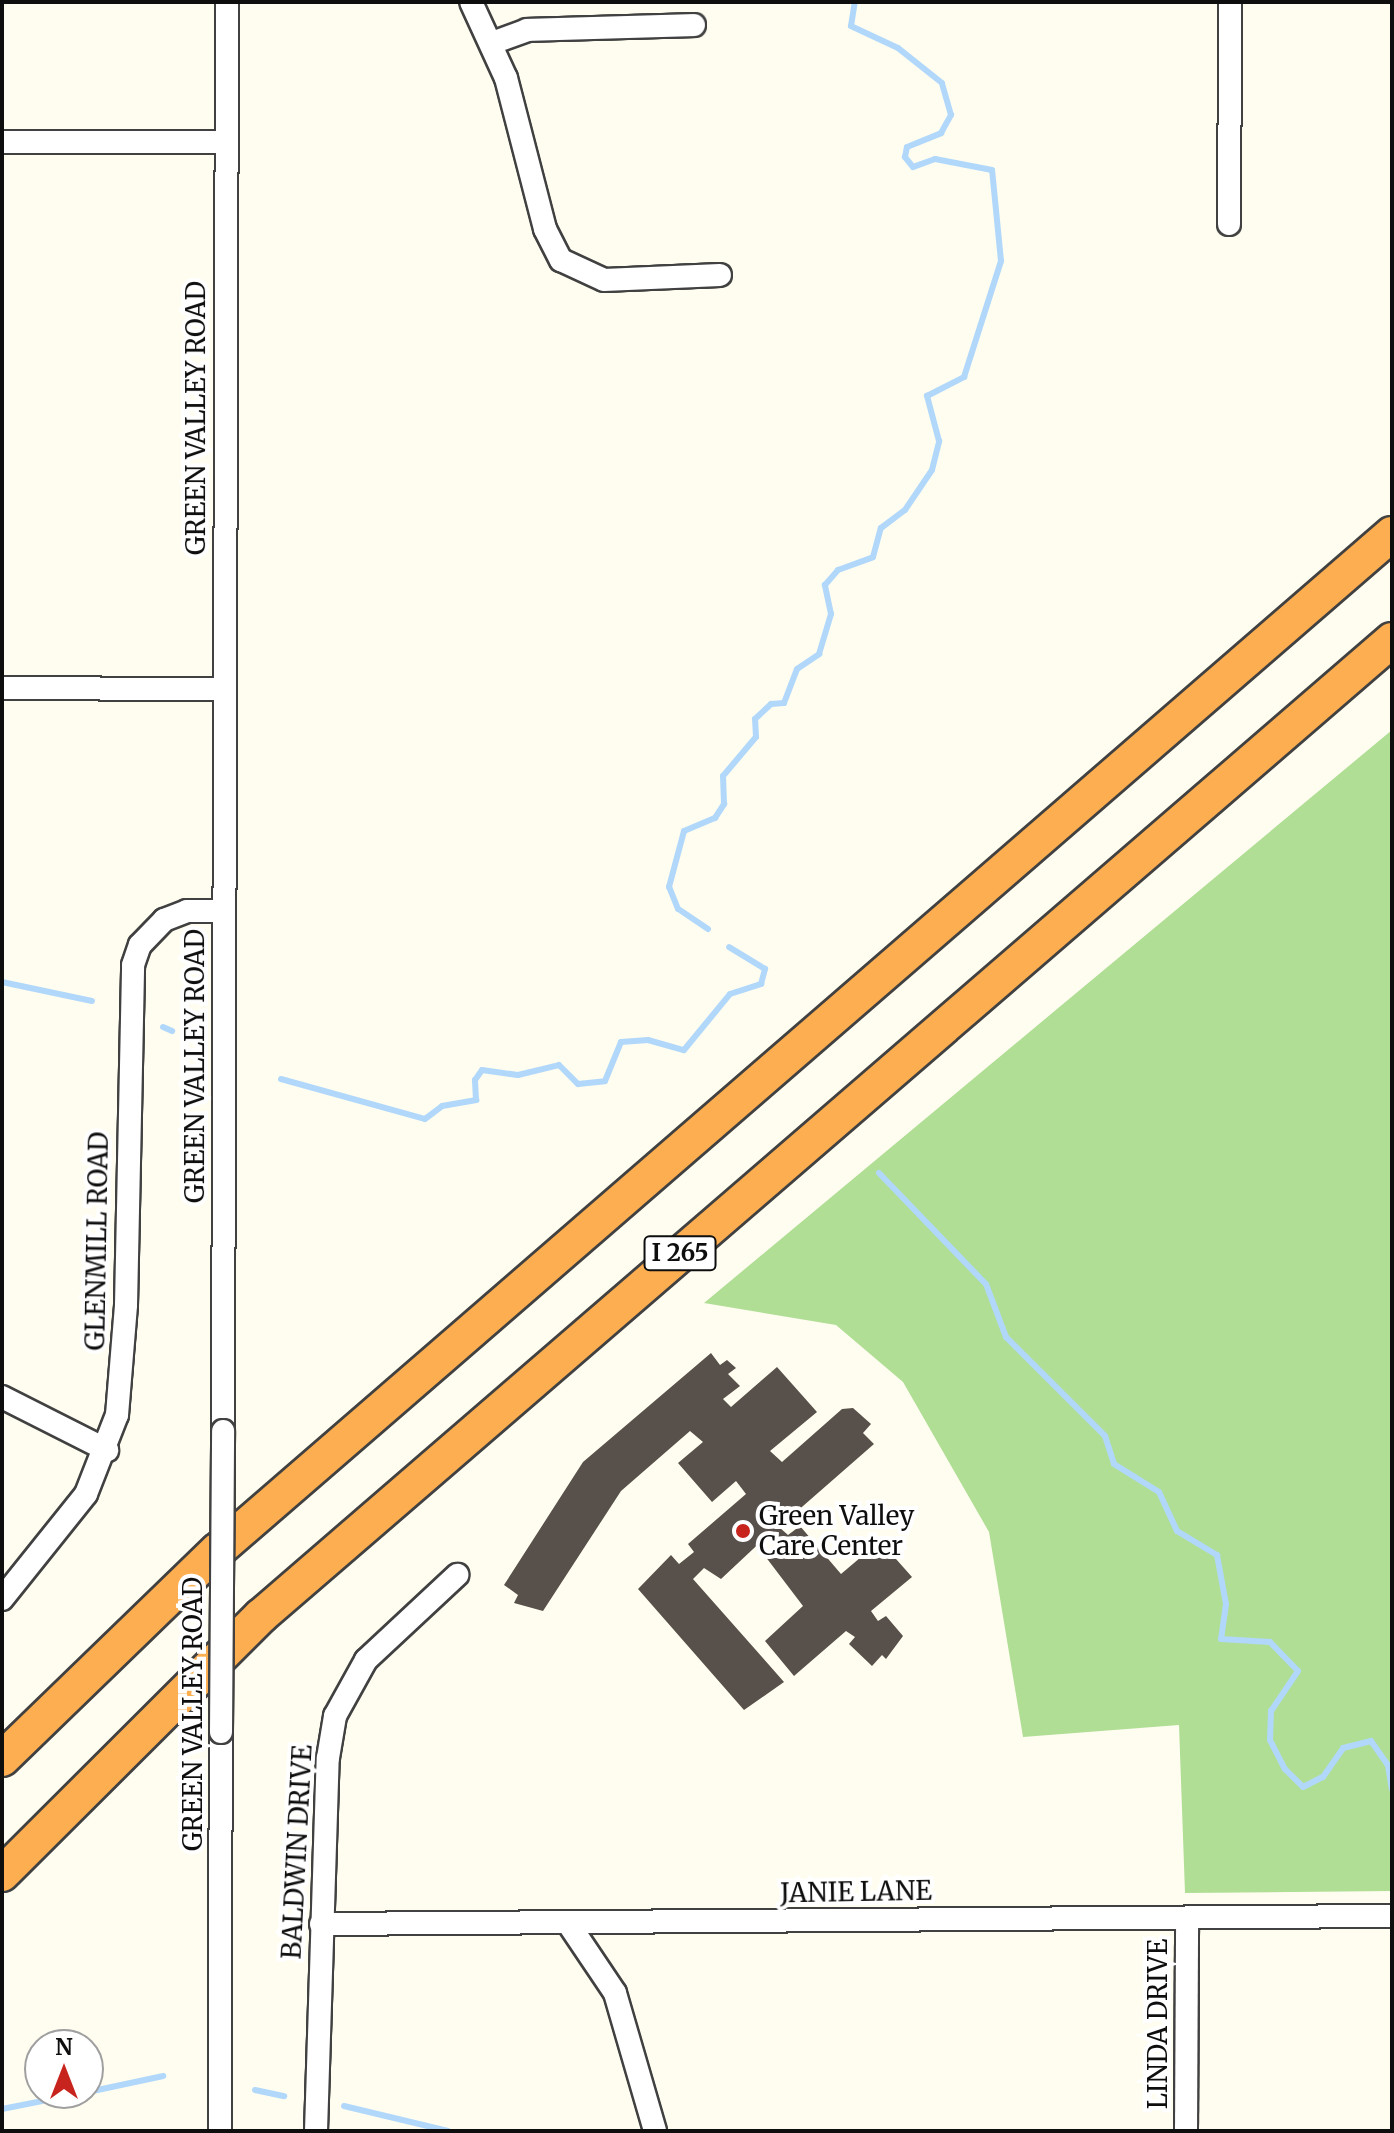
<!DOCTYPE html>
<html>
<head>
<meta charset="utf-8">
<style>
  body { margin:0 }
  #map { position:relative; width:1394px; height:2133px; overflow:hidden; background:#fffdf0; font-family:Merriweather,serif }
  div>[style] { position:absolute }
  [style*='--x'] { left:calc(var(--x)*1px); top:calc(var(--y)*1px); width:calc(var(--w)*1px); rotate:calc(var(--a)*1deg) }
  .forest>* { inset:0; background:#b0de95 }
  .stream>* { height:6px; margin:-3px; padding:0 3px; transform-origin:3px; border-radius:3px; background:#b1d8fa }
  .building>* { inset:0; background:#58504a }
  .roads { filter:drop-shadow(2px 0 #414141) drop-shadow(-2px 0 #414141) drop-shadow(0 2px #414141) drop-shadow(0 -2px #414141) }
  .minor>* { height:22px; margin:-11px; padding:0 11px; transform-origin:11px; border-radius:11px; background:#fff }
  .highway>* { height:34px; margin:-17px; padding:0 17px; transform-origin:17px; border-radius:17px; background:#fcae51 }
  .bridges { filter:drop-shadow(2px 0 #414141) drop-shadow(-2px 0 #414141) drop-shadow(0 2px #414141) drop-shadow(0 -2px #414141) }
  .minor-bridge>* { height:22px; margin:-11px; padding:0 11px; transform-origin:11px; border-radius:11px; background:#fff }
  .dots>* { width:22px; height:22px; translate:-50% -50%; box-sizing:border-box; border:4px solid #fff; border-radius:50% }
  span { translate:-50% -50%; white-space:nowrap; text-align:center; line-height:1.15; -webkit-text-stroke:8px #fff; paint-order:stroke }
  .shield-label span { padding:2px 6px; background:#fff; border:2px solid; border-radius:6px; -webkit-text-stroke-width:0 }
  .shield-label { font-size:24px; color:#0e0e0e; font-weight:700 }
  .street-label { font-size:26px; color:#0e0e0e }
  .poi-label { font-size:26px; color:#0e0e0e }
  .left { translate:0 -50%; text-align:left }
  .frame { position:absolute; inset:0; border:4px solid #0e0e0e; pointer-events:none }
  .north { position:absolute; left:24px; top:2029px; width:80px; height:80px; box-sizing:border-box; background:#fff; border:2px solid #9f9f9f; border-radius:50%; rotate:0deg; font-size:22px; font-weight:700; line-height:32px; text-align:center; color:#0e0e0e }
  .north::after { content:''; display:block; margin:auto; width:28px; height:36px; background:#c7241e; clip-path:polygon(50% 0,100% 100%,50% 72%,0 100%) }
</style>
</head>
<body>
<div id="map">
  <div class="forest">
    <i style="clip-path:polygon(1392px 730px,1392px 1891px,1185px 1893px,1179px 1725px,1023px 1737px,989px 1532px,903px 1382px,836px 1325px,704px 1303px)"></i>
  </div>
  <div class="stream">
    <i style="--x:708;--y:929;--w:36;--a:-146"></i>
    <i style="--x:678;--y:909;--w:24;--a:-112"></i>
    <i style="--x:669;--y:887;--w:58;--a:-75"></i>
    <i style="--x:684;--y:831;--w:34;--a:-23"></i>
    <i style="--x:715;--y:818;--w:17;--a:-57"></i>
    <i style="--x:724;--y:804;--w:28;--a:-92"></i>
    <i style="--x:723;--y:776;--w:51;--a:-49.8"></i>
    <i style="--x:756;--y:737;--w:18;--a:-93"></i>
    <i style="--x:755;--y:719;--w:22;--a:-43"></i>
    <i style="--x:771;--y:704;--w:13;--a:-4"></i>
    <i style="--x:784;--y:703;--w:36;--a:-69"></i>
    <i style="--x:797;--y:669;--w:27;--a:-34"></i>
    <i style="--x:819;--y:654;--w:42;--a:-73.3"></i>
    <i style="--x:831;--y:614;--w:30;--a:-102"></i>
    <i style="--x:825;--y:585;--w:20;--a:-49"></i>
    <i style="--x:838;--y:570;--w:37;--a:-20"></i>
    <i style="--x:873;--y:557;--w:30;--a:-75"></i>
    <i style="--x:881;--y:528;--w:30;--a:-37"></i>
    <i style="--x:905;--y:510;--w:48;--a:-56"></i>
    <i style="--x:932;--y:470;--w:30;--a:-76"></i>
    <i style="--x:939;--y:441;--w:47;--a:-104.9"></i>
    <i style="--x:927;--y:396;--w:42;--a:-27.2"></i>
    <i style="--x:964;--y:377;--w:122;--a:-72.3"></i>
    <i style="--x:1001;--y:261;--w:91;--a:-95.6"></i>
    <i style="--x:992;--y:170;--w:58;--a:-169.1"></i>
    <i style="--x:935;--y:159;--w:23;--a:160"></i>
    <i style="--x:913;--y:167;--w:13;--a:-129"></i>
    <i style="--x:905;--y:157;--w:10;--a:-79"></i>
    <i style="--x:907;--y:147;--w:37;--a:-22"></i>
    <i style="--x:941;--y:133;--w:21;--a:-61"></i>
    <i style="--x:951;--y:115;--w:33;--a:-106"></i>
    <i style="--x:942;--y:83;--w:56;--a:-141.5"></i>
    <i style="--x:898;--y:48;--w:52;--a:-154.9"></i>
    <i style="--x:851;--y:26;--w:24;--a:-81"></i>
    <i style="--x:2;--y:982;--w:92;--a:11.9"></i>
    <i style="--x:163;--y:1027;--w:10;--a:24"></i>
    <i style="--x:281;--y:1079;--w:149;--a:15.5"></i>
    <i style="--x:425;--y:1119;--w:21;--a:-37"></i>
    <i style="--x:442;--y:1106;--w:35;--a:-10"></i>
    <i style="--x:476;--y:1100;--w:20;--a:-93"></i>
    <i style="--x:475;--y:1080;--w:12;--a:-55"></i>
    <i style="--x:482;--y:1070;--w:36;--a:8"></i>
    <i style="--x:518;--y:1075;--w:42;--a:-13.7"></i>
    <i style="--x:559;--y:1065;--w:27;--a:45"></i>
    <i style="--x:578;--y:1084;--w:27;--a:-6"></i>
    <i style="--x:605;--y:1081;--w:42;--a:-67.7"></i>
    <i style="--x:621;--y:1042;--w:27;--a:-4"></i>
    <i style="--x:648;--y:1040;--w:37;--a:16"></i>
    <i style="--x:684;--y:1050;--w:72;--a:-50.6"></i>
    <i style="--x:730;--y:994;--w:33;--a:-18"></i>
    <i style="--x:761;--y:984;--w:16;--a:-75"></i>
    <i style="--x:765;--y:969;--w:42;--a:-148.6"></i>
    <i style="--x:879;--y:1173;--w:154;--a:46.1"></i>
    <i style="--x:986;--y:1284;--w:57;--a:69.3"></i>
    <i style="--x:1006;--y:1337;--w:140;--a:45"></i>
    <i style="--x:1105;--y:1436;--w:29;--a:72"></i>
    <i style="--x:1114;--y:1464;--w:53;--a:31.9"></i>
    <i style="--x:1159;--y:1492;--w:43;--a:65.2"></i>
    <i style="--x:1177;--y:1531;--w:47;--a:31"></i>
    <i style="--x:1217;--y:1555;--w:50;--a:79.6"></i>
    <i style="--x:1226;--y:1604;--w:35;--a:98"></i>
    <i style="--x:1221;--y:1639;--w:49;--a:3.5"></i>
    <i style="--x:1270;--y:1642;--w:40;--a:46"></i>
    <i style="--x:1298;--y:1671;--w:48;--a:124"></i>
    <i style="--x:1271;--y:1711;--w:29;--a:92"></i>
    <i style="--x:1270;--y:1740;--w:33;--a:63"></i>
    <i style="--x:1285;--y:1769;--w:25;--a:45"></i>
    <i style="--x:1303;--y:1787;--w:22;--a:-27"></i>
    <i style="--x:1323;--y:1777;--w:35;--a:-55"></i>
    <i style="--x:1343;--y:1748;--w:29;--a:-14"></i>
    <i style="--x:1371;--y:1741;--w:29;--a:55"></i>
    <i style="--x:1388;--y:1765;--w:24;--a:81"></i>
    <i style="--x:255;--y:2090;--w:30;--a:12"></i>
    <i style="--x:88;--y:2092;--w:77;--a:-12"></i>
    <i style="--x:344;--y:2106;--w:107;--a:13.5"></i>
    <i style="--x:2;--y:2109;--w:83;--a:-11.2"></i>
  </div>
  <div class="building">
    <i style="clip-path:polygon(711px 1353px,720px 1365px,727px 1360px,736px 1368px,728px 1374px,740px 1386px,723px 1399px,731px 1407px,777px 1367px,817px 1412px,770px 1451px,782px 1462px,842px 1409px,853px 1408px,871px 1424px,863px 1433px,874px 1444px,779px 1527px,788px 1535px,800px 1526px,841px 1574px,880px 1541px,912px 1577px,871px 1611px,878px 1621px,886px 1616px,903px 1636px,886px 1659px,882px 1655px,872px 1666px,849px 1644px,855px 1637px,846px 1631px,794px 1676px,765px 1641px,803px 1606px,765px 1556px,777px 1544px,768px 1535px,721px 1579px,704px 1568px,693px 1579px,784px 1682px,744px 1710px,638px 1589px,671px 1555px,679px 1564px,694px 1552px,688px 1544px,746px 1494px,736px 1481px,712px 1502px,678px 1463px,703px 1442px,690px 1431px,621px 1491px,543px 1611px,514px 1603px,518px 1595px,504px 1585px,583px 1462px)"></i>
  </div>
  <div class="roads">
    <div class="minor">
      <i style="--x:471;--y:2;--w:84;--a:65.3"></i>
      <i style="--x:506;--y:78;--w:156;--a:75.5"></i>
      <i style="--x:545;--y:229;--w:35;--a:63"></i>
      <i style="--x:561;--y:260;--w:47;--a:24.9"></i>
      <i style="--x:604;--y:280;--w:116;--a:-2.5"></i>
      <i style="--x:492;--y:43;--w:37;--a:-20"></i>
      <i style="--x:527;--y:30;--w:167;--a:-1.7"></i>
      <i style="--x:2;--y:142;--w:224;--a:0"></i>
      <i style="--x:1229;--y:224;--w:222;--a:-89.7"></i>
      <i style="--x:2;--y:688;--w:221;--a:0.3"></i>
      <i style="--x:2;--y:1397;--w:118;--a:26.8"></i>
      <i style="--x:223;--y:1431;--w:1429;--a:-89.84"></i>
      <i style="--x:2;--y:1599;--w:134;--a:-51.3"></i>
      <i style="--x:86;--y:1494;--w:85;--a:-68.6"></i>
      <i style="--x:117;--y:1415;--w:110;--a:-85.3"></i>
      <i style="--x:126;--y:1305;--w:340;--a:-88.8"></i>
      <i style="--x:133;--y:965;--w:21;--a:-71"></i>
      <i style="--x:140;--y:945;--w:35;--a:-46"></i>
      <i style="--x:164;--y:920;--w:25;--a:-21"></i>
      <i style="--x:187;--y:911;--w:37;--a:0"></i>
      <i style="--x:568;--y:1923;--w:84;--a:56.1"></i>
      <i style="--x:615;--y:1993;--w:144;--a:73.8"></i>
      <i style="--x:321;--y:1924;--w:1071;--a:-0.43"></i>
      <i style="--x:220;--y:2131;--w:399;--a:-89.9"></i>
      <i style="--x:316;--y:2131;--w:373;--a:-88.2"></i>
      <i style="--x:328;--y:1758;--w:43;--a:-80.5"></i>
      <i style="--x:335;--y:1716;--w:64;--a:-61"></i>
      <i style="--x:366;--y:1660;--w:125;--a:-43"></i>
      <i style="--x:1186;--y:2131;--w:213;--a:-89.7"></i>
    </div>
    <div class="highway">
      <i style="--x:2;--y:1759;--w:299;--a:-44.1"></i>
      <i style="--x:217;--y:1551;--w:1554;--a:-40.88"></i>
      <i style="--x:2;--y:1874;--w:366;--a:-44.9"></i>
      <i style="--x:261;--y:1616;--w:1494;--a:-40.79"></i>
    </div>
  </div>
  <div class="bridges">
    <div class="minor-bridge">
      <i style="--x:221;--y:1732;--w:301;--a:-89.6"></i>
    </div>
  </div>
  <div class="dots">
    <i style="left:743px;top:1531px;background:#c7241e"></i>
  </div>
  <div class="shield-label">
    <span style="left:680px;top:1253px">I 265</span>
  </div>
  <div class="street-label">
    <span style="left:196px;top:418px;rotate:-90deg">GREEN VALLEY ROAD</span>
    <span style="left:195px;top:1066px;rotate:-90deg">GREEN VALLEY ROAD</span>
    <span style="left:97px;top:1241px;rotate:-89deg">GLENMILL ROAD</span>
    <span style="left:193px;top:1714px;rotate:-90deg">GREEN VALLEY ROAD</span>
    <span style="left:297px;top:1852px;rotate:-87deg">BALDWIN DRIVE</span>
    <span style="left:856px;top:1892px;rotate:-1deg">JANIE LANE</span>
    <span style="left:1158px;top:2024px;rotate:-90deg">LINDA DRIVE</span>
  </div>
  <div class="poi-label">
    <span class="left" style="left:759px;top:1531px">Green Valley<br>Care Center</span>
  </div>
  <div class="frame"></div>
  <div class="north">N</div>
</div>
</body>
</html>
